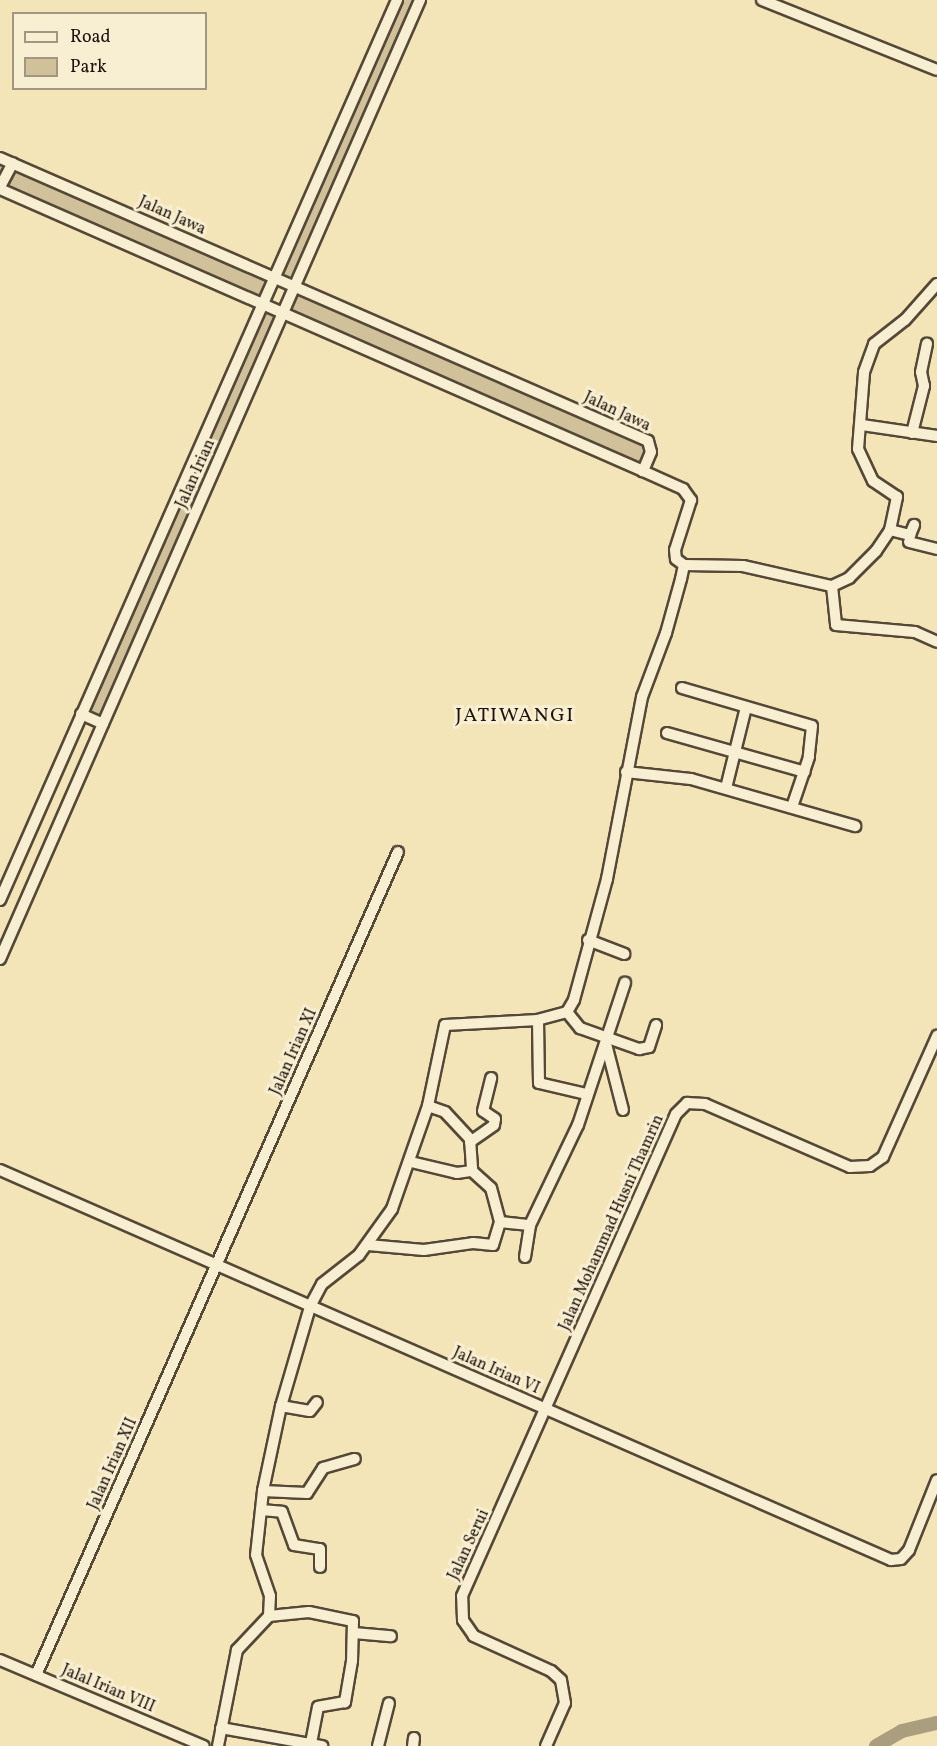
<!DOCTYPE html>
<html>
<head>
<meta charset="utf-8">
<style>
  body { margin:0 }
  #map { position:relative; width:937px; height:1746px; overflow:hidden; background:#f4e5b8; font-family:Vollkorn,serif }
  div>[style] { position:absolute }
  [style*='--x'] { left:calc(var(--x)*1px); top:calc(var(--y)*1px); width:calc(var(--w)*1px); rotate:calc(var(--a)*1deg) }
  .green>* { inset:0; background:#d0c19b }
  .river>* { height:14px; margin:-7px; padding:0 7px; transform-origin:7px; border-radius:7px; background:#ab9e7e }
  .roads { filter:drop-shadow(2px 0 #544837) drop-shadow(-2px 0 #544837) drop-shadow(0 2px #544837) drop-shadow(0 -2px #544837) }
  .minor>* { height:10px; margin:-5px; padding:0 5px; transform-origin:5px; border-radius:5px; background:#f8eed1 }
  span { translate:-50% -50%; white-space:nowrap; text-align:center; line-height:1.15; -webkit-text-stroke:6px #f8eed1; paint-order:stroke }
  .street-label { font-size:16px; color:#1e130c }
  .quarter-label { font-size:20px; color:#1e130c; letter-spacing:1.5px }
  .legend { position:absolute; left:12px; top:12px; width:195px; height:78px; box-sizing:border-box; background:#f8eed1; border:2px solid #a19682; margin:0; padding:8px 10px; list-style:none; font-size:18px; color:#1e130c }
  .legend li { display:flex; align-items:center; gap:12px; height:30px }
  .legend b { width:30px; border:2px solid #a19682 }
</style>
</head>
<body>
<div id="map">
  <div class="green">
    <i style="clip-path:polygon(evenodd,396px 0,420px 0,295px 287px,648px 441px,643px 471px,283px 313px,103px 724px,81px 714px,262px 305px,0 189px,0 158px,274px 278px,396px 0,274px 278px,294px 288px,283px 313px,262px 304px,274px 278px)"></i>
  </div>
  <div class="river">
    <i style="--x:876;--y:1746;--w:30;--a:-30"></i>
    <i style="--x:902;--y:1731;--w:36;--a:-13"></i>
  </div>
  <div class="roads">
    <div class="minor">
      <i style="--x:762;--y:0;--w:188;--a:21.8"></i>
      <i style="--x:0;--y:158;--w:707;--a:23.59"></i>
      <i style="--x:648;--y:441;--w:11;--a:75"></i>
      <i style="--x:651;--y:452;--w:21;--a:113"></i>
      <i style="--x:0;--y:187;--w:27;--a:-62"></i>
      <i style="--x:0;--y:189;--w:702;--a:23.68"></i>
      <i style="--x:643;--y:471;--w:44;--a:24.2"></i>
      <i style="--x:683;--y:489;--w:14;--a:54"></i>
      <i style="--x:691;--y:500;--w:52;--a:107.7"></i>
      <i style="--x:675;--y:550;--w:9;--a:84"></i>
      <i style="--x:676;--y:559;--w:10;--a:37"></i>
      <i style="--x:684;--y:565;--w:14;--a:102"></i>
      <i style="--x:681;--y:579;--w:56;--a:105.5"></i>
      <i style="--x:666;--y:633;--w:68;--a:110.6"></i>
      <i style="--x:642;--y:697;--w:185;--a:100.9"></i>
      <i style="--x:607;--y:879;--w:125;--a:105.3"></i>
      <i style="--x:574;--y:1000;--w:14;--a:120"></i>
      <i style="--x:567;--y:1012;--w:30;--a:165"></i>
      <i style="--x:538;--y:1020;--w:93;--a:176.9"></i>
      <i style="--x:445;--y:1025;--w:83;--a:101.9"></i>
      <i style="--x:428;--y:1106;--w:109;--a:109.3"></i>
      <i style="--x:392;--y:1209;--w:57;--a:125.7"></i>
      <i style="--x:359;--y:1255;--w:47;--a:141.9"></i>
      <i style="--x:322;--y:1284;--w:26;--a:118"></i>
      <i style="--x:310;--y:1307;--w:103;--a:106.3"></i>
      <i style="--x:281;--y:1406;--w:87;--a:102"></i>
      <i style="--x:263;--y:1491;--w:64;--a:96.2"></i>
      <i style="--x:256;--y:1555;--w:43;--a:71.1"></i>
      <i style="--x:270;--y:1596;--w:20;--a:93"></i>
      <i style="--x:269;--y:1616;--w:47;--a:133.3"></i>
      <i style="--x:237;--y:1650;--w:98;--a:101.2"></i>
      <i style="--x:862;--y:425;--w:76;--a:8.3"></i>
      <i style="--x:912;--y:433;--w:49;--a:-75.7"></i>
      <i style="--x:924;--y:386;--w:14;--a:-102"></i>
      <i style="--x:921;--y:372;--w:29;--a:-78"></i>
      <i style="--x:890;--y:530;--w:21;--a:14"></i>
      <i style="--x:910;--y:535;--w:11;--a:-68"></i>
      <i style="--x:909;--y:542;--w:29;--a:14"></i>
      <i style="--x:684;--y:565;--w:59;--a:1"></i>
      <i style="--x:743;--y:566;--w:91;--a:12.7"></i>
      <i style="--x:832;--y:586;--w:19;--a:-25"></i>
      <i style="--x:849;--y:578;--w:38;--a:-45"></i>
      <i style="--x:876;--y:551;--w:25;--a:-56"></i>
      <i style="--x:890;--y:530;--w:34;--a:-78"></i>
      <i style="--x:897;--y:497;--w:29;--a:-146"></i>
      <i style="--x:873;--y:481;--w:35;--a:-115"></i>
      <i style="--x:858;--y:449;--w:77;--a:-85.5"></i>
      <i style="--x:864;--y:372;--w:30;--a:-70"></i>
      <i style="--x:874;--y:344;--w:39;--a:-38"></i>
      <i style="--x:905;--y:320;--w:48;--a:-48.4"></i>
      <i style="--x:832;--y:586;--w:39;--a:84"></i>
      <i style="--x:836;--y:625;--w:79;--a:5.1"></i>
      <i style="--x:915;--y:632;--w:24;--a:24"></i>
      <i style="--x:682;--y:688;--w:135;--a:16.3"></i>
      <i style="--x:812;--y:726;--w:31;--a:96"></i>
      <i style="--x:809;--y:757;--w:53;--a:108.8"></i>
      <i style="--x:81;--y:714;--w:24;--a:24"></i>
      <i style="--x:667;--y:733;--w:143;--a:15.8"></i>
      <i style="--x:626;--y:772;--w:65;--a:6.1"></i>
      <i style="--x:691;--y:779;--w:171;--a:16"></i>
      <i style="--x:726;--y:788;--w:83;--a:-76.1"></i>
      <i style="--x:0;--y:900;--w:984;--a:-66.2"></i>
      <i style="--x:588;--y:940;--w:39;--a:21"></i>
      <i style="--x:0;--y:959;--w:1047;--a:-66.35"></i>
      <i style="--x:567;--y:1012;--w:21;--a:51"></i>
      <i style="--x:580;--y:1028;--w:63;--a:19.6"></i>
      <i style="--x:639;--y:1049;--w:10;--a:-11"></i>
      <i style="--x:649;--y:1047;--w:23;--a:-72"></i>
      <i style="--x:538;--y:1020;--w:63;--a:89.1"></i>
      <i style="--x:539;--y:1083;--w:48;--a:13.2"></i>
      <i style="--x:606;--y:1044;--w:68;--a:75.6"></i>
      <i style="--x:428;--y:1106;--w:18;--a:19"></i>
      <i style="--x:445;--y:1112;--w:37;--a:47"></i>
      <i style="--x:470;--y:1139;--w:32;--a:86"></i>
      <i style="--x:472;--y:1171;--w:25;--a:42"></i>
      <i style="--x:491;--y:1188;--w:35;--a:75"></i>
      <i style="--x:470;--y:1142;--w:29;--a:-35"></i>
      <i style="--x:494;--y:1125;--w:6;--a:-81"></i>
      <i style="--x:495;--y:1119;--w:14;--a:-146"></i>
      <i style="--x:483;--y:1111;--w:34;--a:-76"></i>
      <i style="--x:411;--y:1162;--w:47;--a:13.4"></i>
      <i style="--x:457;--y:1173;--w:15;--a:-8"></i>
      <i style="--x:0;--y:1170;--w:973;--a:23.64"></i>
      <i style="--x:891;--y:1560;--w:10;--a:-6"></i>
      <i style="--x:901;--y:1559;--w:12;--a:-48"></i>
      <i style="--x:909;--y:1550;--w:75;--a:-68.2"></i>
      <i style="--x:368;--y:1245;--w:56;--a:5.1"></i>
      <i style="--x:424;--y:1250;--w:49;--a:-8.1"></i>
      <i style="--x:473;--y:1243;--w:20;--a:6"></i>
      <i style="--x:493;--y:1245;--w:24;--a:-73"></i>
      <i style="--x:500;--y:1222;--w:30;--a:6"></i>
      <i style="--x:530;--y:1225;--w:111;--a:-64.4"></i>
      <i style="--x:578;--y:1125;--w:150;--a:-71.7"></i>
      <i style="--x:525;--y:1257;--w:32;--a:-81"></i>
      <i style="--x:281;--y:1406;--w:29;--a:10"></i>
      <i style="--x:310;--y:1411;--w:11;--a:-52"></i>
      <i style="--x:263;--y:1491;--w:44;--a:2.6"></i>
      <i style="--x:307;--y:1493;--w:30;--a:-57"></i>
      <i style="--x:323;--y:1468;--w:33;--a:-16"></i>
      <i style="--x:261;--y:1510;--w:21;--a:5"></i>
      <i style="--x:282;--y:1512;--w:35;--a:70"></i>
      <i style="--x:294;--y:1545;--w:26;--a:9"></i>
      <i style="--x:320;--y:1549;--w:18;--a:90"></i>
      <i style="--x:269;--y:1616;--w:40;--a:-5.7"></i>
      <i style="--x:309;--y:1612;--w:45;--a:11.6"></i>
      <i style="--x:353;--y:1621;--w:40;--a:91.4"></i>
      <i style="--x:352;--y:1661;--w:42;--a:99.7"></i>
      <i style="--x:345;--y:1702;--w:27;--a:170"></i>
      <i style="--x:318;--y:1707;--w:38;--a:101"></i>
      <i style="--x:354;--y:1633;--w:37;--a:5"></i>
      <i style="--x:0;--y:1660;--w:221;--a:22.9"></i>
      <i style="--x:36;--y:1675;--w:899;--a:-66.26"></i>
      <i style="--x:221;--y:1728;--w:103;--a:10.1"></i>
      <i style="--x:378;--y:1746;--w:44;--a:-75.7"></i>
      <i style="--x:413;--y:1746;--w:8;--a:-83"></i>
      <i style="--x:546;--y:1746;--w:47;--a:-66.2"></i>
      <i style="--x:565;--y:1703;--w:23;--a:-100"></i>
      <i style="--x:561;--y:1680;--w:13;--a:-138"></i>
      <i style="--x:551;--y:1671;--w:85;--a:-155.6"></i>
      <i style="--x:474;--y:1636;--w:19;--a:-125"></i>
      <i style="--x:463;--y:1620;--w:24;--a:-92"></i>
      <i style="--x:462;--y:1596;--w:527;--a:-66.06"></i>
      <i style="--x:676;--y:1114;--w:16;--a:-45"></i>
      <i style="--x:687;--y:1103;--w:18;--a:3"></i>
      <i style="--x:705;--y:1104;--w:158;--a:23.5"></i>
      <i style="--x:850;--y:1167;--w:20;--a:-3"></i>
      <i style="--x:870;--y:1166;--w:16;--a:-35"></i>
      <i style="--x:883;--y:1157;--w:133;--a:-65.9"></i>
    </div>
  </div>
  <div class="street-label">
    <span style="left:172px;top:216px;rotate:24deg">Jalan Jawa</span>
    <span style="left:617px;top:412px;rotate:25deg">Jalan Jawa</span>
    <span style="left:196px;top:474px;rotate:-66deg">Jalan Irian</span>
    <span style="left:294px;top:1052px;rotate:-66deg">Jalan Irian XI</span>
    <span style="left:612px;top:1223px;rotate:-66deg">Jalan Mohammad Husni Thamrin</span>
    <span style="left:496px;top:1371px;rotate:24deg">Jalan Irian VI</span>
    <span style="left:113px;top:1464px;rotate:-66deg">Jalan Irian XII</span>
    <span style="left:469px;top:1545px;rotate:-65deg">Jalan Serui</span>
    <span style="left:108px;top:1689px;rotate:23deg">Jalal Irian VIII</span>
  </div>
  <div class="quarter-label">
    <span style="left:515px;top:716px">JATIWANGI</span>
  </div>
  <ul class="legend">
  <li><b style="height:8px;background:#f8eed1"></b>Road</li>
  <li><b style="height:16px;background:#d0c19b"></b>Park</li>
  </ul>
</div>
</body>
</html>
